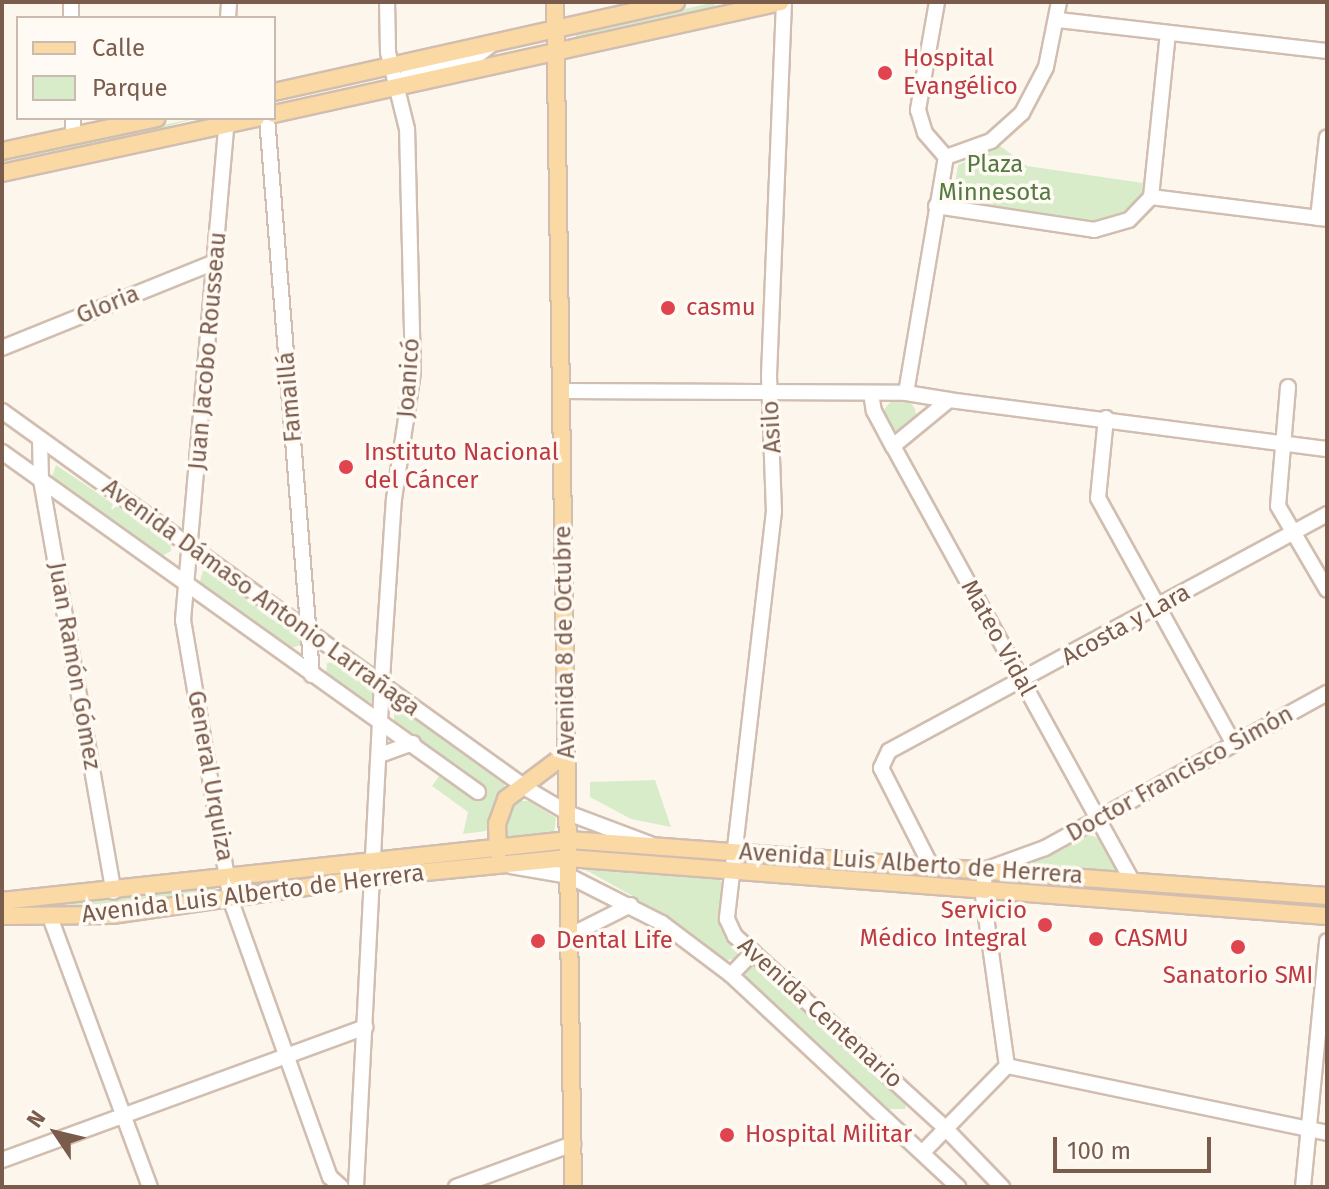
<!DOCTYPE html>
<html>
<head>
<meta charset="utf-8">
<style>
  body { margin:0 }
  #map { position:relative; width:1329px; height:1189px; overflow:hidden; background:#fdf6ec; font-family:"Fira Sans",sans-serif }
  div>[style] { position:absolute }
  [style*='--x'] { left:calc(var(--x)*1px); top:calc(var(--y)*1px); width:calc(var(--w)*1px); rotate:calc(var(--a)*1deg) }
  .green>* { inset:0; background:#d8ecc9; transform-origin:0 0 }
  .round { border-radius:50% }
  .roads { filter:drop-shadow(2px 0 #d1beb0) drop-shadow(-2px 0 #d1beb0) drop-shadow(0 2px #d1beb0) drop-shadow(0 -2px #d1beb0) }
  .minor>* { height:14px; margin:-7px; padding:0 7px; transform-origin:7px; border-radius:7px; background:#fff }
  .major>* { height:16px; margin:-8px; padding:0 8px; transform-origin:8px; border-radius:8px; background:#fbd9a5 }
  .dots>* { width:22px; height:22px; translate:-50% -50%; box-sizing:border-box; border:4px solid #fffaf3; border-radius:50% }
  span { translate:-50% -50%; white-space:nowrap; text-align:center; line-height:1.15; -webkit-text-stroke:7px #fffaf3; paint-order:stroke }
  .health-label { font-size:24px; color:#be3a42 }
  .left { translate:0 -50%; text-align:left }
  .right { translate:-100% -50%; text-align:right }
  .park-label { font-size:24px; color:#537a41 }
  .street-label { font-size:24px; color:#7a5c4d }
  .frame { position:absolute; inset:0; border:4px solid #7a5c4d; pointer-events:none }
  .legend { position:absolute; left:16px; top:16px; width:260px; height:104px; box-sizing:border-box; background:#fffaf3; border:2px solid #cabbb1; margin:0; padding:10px 14px; list-style:none; font-size:24px; color:#7a5c4d }
  .legend li { display:flex; align-items:center; gap:16px; height:40px }
  .legend b { width:40px; border:2px solid #cabbb1 }
  .north { position:absolute; left:16px; top:1093px; width:80px; height:80px; -webkit-text-stroke:6px #fffaf3; paint-order:stroke; rotate:305deg; font-size:22px; font-weight:700; line-height:32px; text-align:center; color:#7a5c4d }
  .north::after { content:''; display:block; margin:auto; width:28px; height:36px; background:#7a5c4d; clip-path:polygon(50% 0,100% 100%,50% 72%,0 100%) }
  .scale { position:absolute; left:1053px; top:1137px; width:158px; height:36px; box-sizing:border-box; border:4px solid #7a5c4d; border-top:0; padding-left:10px; font-size:24px; line-height:28px; white-space:nowrap; color:#7a5c4d; -webkit-text-stroke:6px #fffaf3; paint-order:stroke }
</style>
</head>
<body>
<div id="map">
  <div class="green">
    <i style="clip-path:polygon(711px 3px,716px 5px,713px 9px,575px 41px,576px 34px)"></i>
    <i style="clip-path:polygon(197px 118px,117px 141px,2px 166px,7px 157px)"></i>
    <i style="clip-path:polygon(1000px 146px,1027px 166px,1143px 183px,1144px 192px,1137px 207px,1120px 218px,1091px 225px,963px 202px,954px 189px,958px 165px)"></i>
    <i class="round" style="left:884px;top:399px;width:32px;height:32px"></i>
    <i style="clip-path:polygon(56px 465px,170px 542px,171px 551px,160px 557px,51px 479px)"></i>
    <i style="clip-path:polygon(203px 571px,213px 572px,300px 635px,300px 645px,289px 649px,199px 584px)"></i>
    <i style="clip-path:polygon(338px 662px,372px 687px,373px 703px,359px 699px,326px 675px,327px 663px)"></i>
    <i style="clip-path:polygon(405px 709px,506px 781px,486px 831px,463px 834px,468px 812px,432px 786px,440px 775px,475px 800px,483px 789px,394px 725px,394px 713px)"></i>
    <i style="clip-path:polygon(655px 780px,671px 827px,631px 819px,590px 797px,590px 782px)"></i>
    <i style="clip-path:polygon(518px 801px,529px 801px,556px 818px,554px 834px,505px 837px,508px 811px)"></i>
    <i style="clip-path:polygon(1083px 833px,1102px 839px,1117px 867px,1114px 872px,1010px 865px,1037px 858px)"></i>
    <i style="clip-path:polygon(584px 869px,717px 876px,722px 882px,720px 928px,739px 950px,738px 959px,724px 960px,636px 898px)"></i>
    <i style="clip-path:polygon(216px 886px,215px 891px,104px 910px,2px 909px)"></i>
    <i style="left:1147px;top:888px;width:173px;height:7px;rotate:4deg"></i>
    <i style="clip-path:polygon(751px 963px,907px 1102px,905px 1109px,889px 1109px,747px 980px,745px 970px)"></i>
  </div>
  <div class="roads">
    <div class="minor">
      <i style="--x:71;--y:2;--w:16;--a:90"></i>
      <i style="--x:784;--y:2;--w:374;--a:92.3"></i>
      <i style="--x:769;--y:376;--w:135;--a:87.9"></i>
      <i style="--x:774;--y:511;--w:411;--a:96.6"></i>
      <i style="--x:727;--y:919;--w:19;--a:65"></i>
      <i style="--x:735;--y:936;--w:286;--a:42.4"></i>
      <i style="--x:946;--y:1129;--w:81;--a:46"></i>
      <i style="--x:937;--y:2;--w:110;--a:100"></i>
      <i style="--x:918;--y:110;--w:24;--a:73"></i>
      <i style="--x:925;--y:133;--w:32;--a:49"></i>
      <i style="--x:228;--y:18;--w:16;--a:-86"></i>
      <i style="--x:1059;--y:20;--w:270;--a:6.6"></i>
      <i style="--x:399;--y:88;--w:17;--a:-57"></i>
      <i style="--x:408;--y:74;--w:67;--a:-13"></i>
      <i style="--x:473;--y:59;--w:23;--a:-38"></i>
      <i style="--x:73;--y:118;--w:18;--a:90"></i>
      <i style="--x:227;--y:118;--w:504;--a:95.01"></i>
      <i style="--x:183;--y:620;--w:285;--a:80.3"></i>
      <i style="--x:231;--y:901;--w:293;--a:70.3"></i>
      <i style="--x:330;--y:1177;--w:15;--a:42"></i>
      <i style="--x:267;--y:118;--w:559;--a:85.38"></i>
      <i style="--x:946;--y:157;--w:48;--a:-19.6"></i>
      <i style="--x:991;--y:141;--w:42;--a:-42.1"></i>
      <i style="--x:1022;--y:113;--w:52;--a:-62.4"></i>
      <i style="--x:1046;--y:67;--w:66;--a:-78.7"></i>
      <i style="--x:1151;--y:197;--w:177;--a:7.1"></i>
      <i style="--x:936;--y:206;--w:160;--a:8.6"></i>
      <i style="--x:1094;--y:230;--w:36;--a:-16"></i>
      <i style="--x:1129;--y:220;--w:32;--a:-46"></i>
      <i style="--x:1151;--y:197;--w:165;--a:-84.1"></i>
      <i style="--x:1318;--y:218;--w:81;--a:-83.7"></i>
      <i style="--x:2;--y:348;--w:230;--a:-22"></i>
      <i style="--x:1288;--y:387;--w:119;--a:94.8"></i>
      <i style="--x:1278;--y:506;--w:97;--a:59.7"></i>
      <i style="--x:561;--y:391;--w:345;--a:0.3"></i>
      <i style="--x:906;--y:393;--w:44;--a:9.2"></i>
      <i style="--x:871;--y:393;--w:18;--a:81"></i>
      <i style="--x:874;--y:411;--w:40;--a:62"></i>
      <i style="--x:893;--y:446;--w:496;--a:61.2"></i>
      <i style="--x:906;--y:393;--w:239;--a:-80.4"></i>
      <i style="--x:2;--y:411;--w:649;--a:35.72"></i>
      <i style="--x:529;--y:790;--w:45;--a:30.5"></i>
      <i style="--x:568;--y:813;--w:88;--a:20.7"></i>
      <i style="--x:1106;--y:418;--w:80;--a:95.7"></i>
      <i style="--x:1098;--y:498;--w:280;--a:61.1"></i>
      <i style="--x:40;--y:439;--w:41;--a:88.6"></i>
      <i style="--x:41;--y:480;--w:418;--a:80"></i>
      <i style="--x:893;--y:446;--w:72;--a:-39.4"></i>
      <i style="--x:949;--y:400;--w:381;--a:7.4"></i>
      <i style="--x:2;--y:452;--w:585;--a:35.54"></i>
      <i style="--x:380;--y:755;--w:35;--a:-20"></i>
      <i style="--x:511;--y:866;--w:59;--a:9.8"></i>
      <i style="--x:569;--y:876;--w:104;--a:26.8"></i>
      <i style="--x:662;--y:923;--w:86;--a:37"></i>
      <i style="--x:731;--y:975;--w:311;--a:43"></i>
      <i style="--x:931;--y:866;--w:110;--a:-117"></i>
      <i style="--x:881;--y:768;--w:19;--a:-65"></i>
      <i style="--x:889;--y:751;--w:498;--a:-28.4"></i>
      <i style="--x:50;--y:917;--w:288;--a:69.7"></i>
      <i style="--x:569;--y:936;--w:69;--a:-26.6"></i>
      <i style="--x:731;--y:975;--w:32;--a:-46"></i>
      <i style="--x:1007;--y:1066;--w:179;--a:-98"></i>
      <i style="--x:982;--y:889;--w:21;--a:-76"></i>
      <i style="--x:987;--y:869;--w:62;--a:-19.9"></i>
      <i style="--x:1045;--y:848;--w:322;--a:-28.8"></i>
      <i style="--x:1007;--y:1066;--w:327;--a:11.8"></i>
      <i style="--x:923;--y:1152;--w:120;--a:-45.7"></i>
      <i style="--x:2;--y:1160;--w:387;--a:-20.1"></i>
      <i style="--x:356;--y:1187;--w:525;--a:-87.05"></i>
      <i style="--x:383;--y:663;--w:164;--a:-86.2"></i>
      <i style="--x:394;--y:499;--w:128;--a:-81.5"></i>
      <i style="--x:413;--y:372;--w:243;--a:-91.4"></i>
      <i style="--x:407;--y:129;--w:79;--a:-103.9"></i>
      <i style="--x:388;--y:52;--w:50;--a:-91.1"></i>
      <i style="--x:456;--y:1187;--w:125;--a:-20.2"></i>
      <i style="--x:1303;--y:1187;--w:247;--a:-84.4"></i>
    </div>
    <div class="major">
      <i style="--x:555;--y:2;--w:1185;--a:89.13"></i>
      <i style="--x:274;--y:92;--w:412;--a:-12.6"></i>
      <i style="--x:274;--y:114;--w:519;--a:-12.46"></i>
      <i style="--x:2;--y:151;--w:158;--a:-12"></i>
      <i style="--x:2;--y:173;--w:260;--a:-12.2"></i>
      <i style="--x:498;--y:852;--w:28;--a:-92"></i>
      <i style="--x:497;--y:824;--w:27;--a:-70"></i>
      <i style="--x:506;--y:799;--w:75;--a:-36.9"></i>
      <i style="--x:2;--y:901;--w:570;--a:-6.14"></i>
      <i style="--x:569;--y:840;--w:760;--a:4.23"></i>
      <i style="--x:2;--y:916;--w:110;--a:-0.5"></i>
      <i style="--x:112;--y:915;--w:266;--a:-8.2"></i>
      <i style="--x:375;--y:877;--w:194;--a:-5.6"></i>
      <i style="--x:568;--y:858;--w:761;--a:4.37"></i>
    </div>
  </div>
  <div class="dots">
    <i style="left:885px;top:73px;background:#e0444e"></i>
    <i style="left:668px;top:308px;background:#e0444e"></i>
    <i style="left:346px;top:467px;background:#e0444e"></i>
    <i style="left:1045px;top:925px;background:#e0444e"></i>
    <i style="left:1096px;top:939px;background:#e0444e"></i>
    <i style="left:538px;top:941px;background:#e0444e"></i>
    <i style="left:1238px;top:947px;background:#e0444e"></i>
    <i style="left:727px;top:1135px;background:#e0444e"></i>
  </div>
  <div class="health-label">
    <span class="left" style="left:903px;top:73px">Hospital<br>Evangélico</span>
    <span class="left" style="left:686px;top:308px">casmu</span>
    <span class="left" style="left:364px;top:467px">Instituto Nacional<br>del Cáncer</span>
    <span class="right" style="left:1027px;top:925px">Servicio<br>Médico Integral</span>
    <span class="left" style="left:1114px;top:939px">CASMU</span>
    <span class="left" style="left:556px;top:941px">Dental Life</span>
    <span style="left:1238px;top:976px">Sanatorio SMI</span>
    <span class="left" style="left:745px;top:1135px">Hospital Militar</span>
  </div>
  <div class="park-label">
    <span style="left:995px;top:179px">Plaza<br>Minnesota</span>
  </div>
  <div class="street-label">
    <span style="left:108px;top:305px;rotate:-22deg">Gloria</span>
    <span style="left:208px;top:351px;rotate:-85deg">Juan Jacobo Rousseau</span>
    <span style="left:409px;top:378px;rotate:-86deg">Joanicó</span>
    <span style="left:290px;top:397px;rotate:-95deg">Famaillá</span>
    <span style="left:772px;top:427px;rotate:-93deg">Asilo</span>
    <span style="left:261px;top:598px;rotate:36deg">Avenida Dámaso Antonio Larrañaga</span>
    <span style="left:1126px;top:625px;rotate:-29deg">Acosta y Lara</span>
    <span style="left:998px;top:638px;rotate:61deg">Mateo Vidal</span>
    <span style="left:565px;top:642px;rotate:-91deg">Avenida 8 de Octubre</span>
    <span style="left:74px;top:666px;rotate:80deg">Juan Ramón Gómez</span>
    <span style="left:1180px;top:774px;rotate:-29deg">Doctor Francisco Simón</span>
    <span style="left:210px;top:776px;rotate:80deg">General Urquiza</span>
    <span style="left:911px;top:864px;rotate:4deg">Avenida Luis Alberto de Herrera</span>
    <span style="left:253px;top:894px;rotate:-7deg">Avenida Luis Alberto de Herrera</span>
    <span style="left:820px;top:1013px;rotate:42deg">Avenida Centenario</span>
  </div>
  <div class="frame"></div>
  <ul class="legend">
  <li><b style="height:10px;background:#fbd9a5"></b>Calle</li>
  <li><b style="height:22px;background:#d8ecc9"></b>Parque</li>
  </ul>
  <div class="north">N</div>
  <div class="scale">100 m</div>
</div>
</body>
</html>
